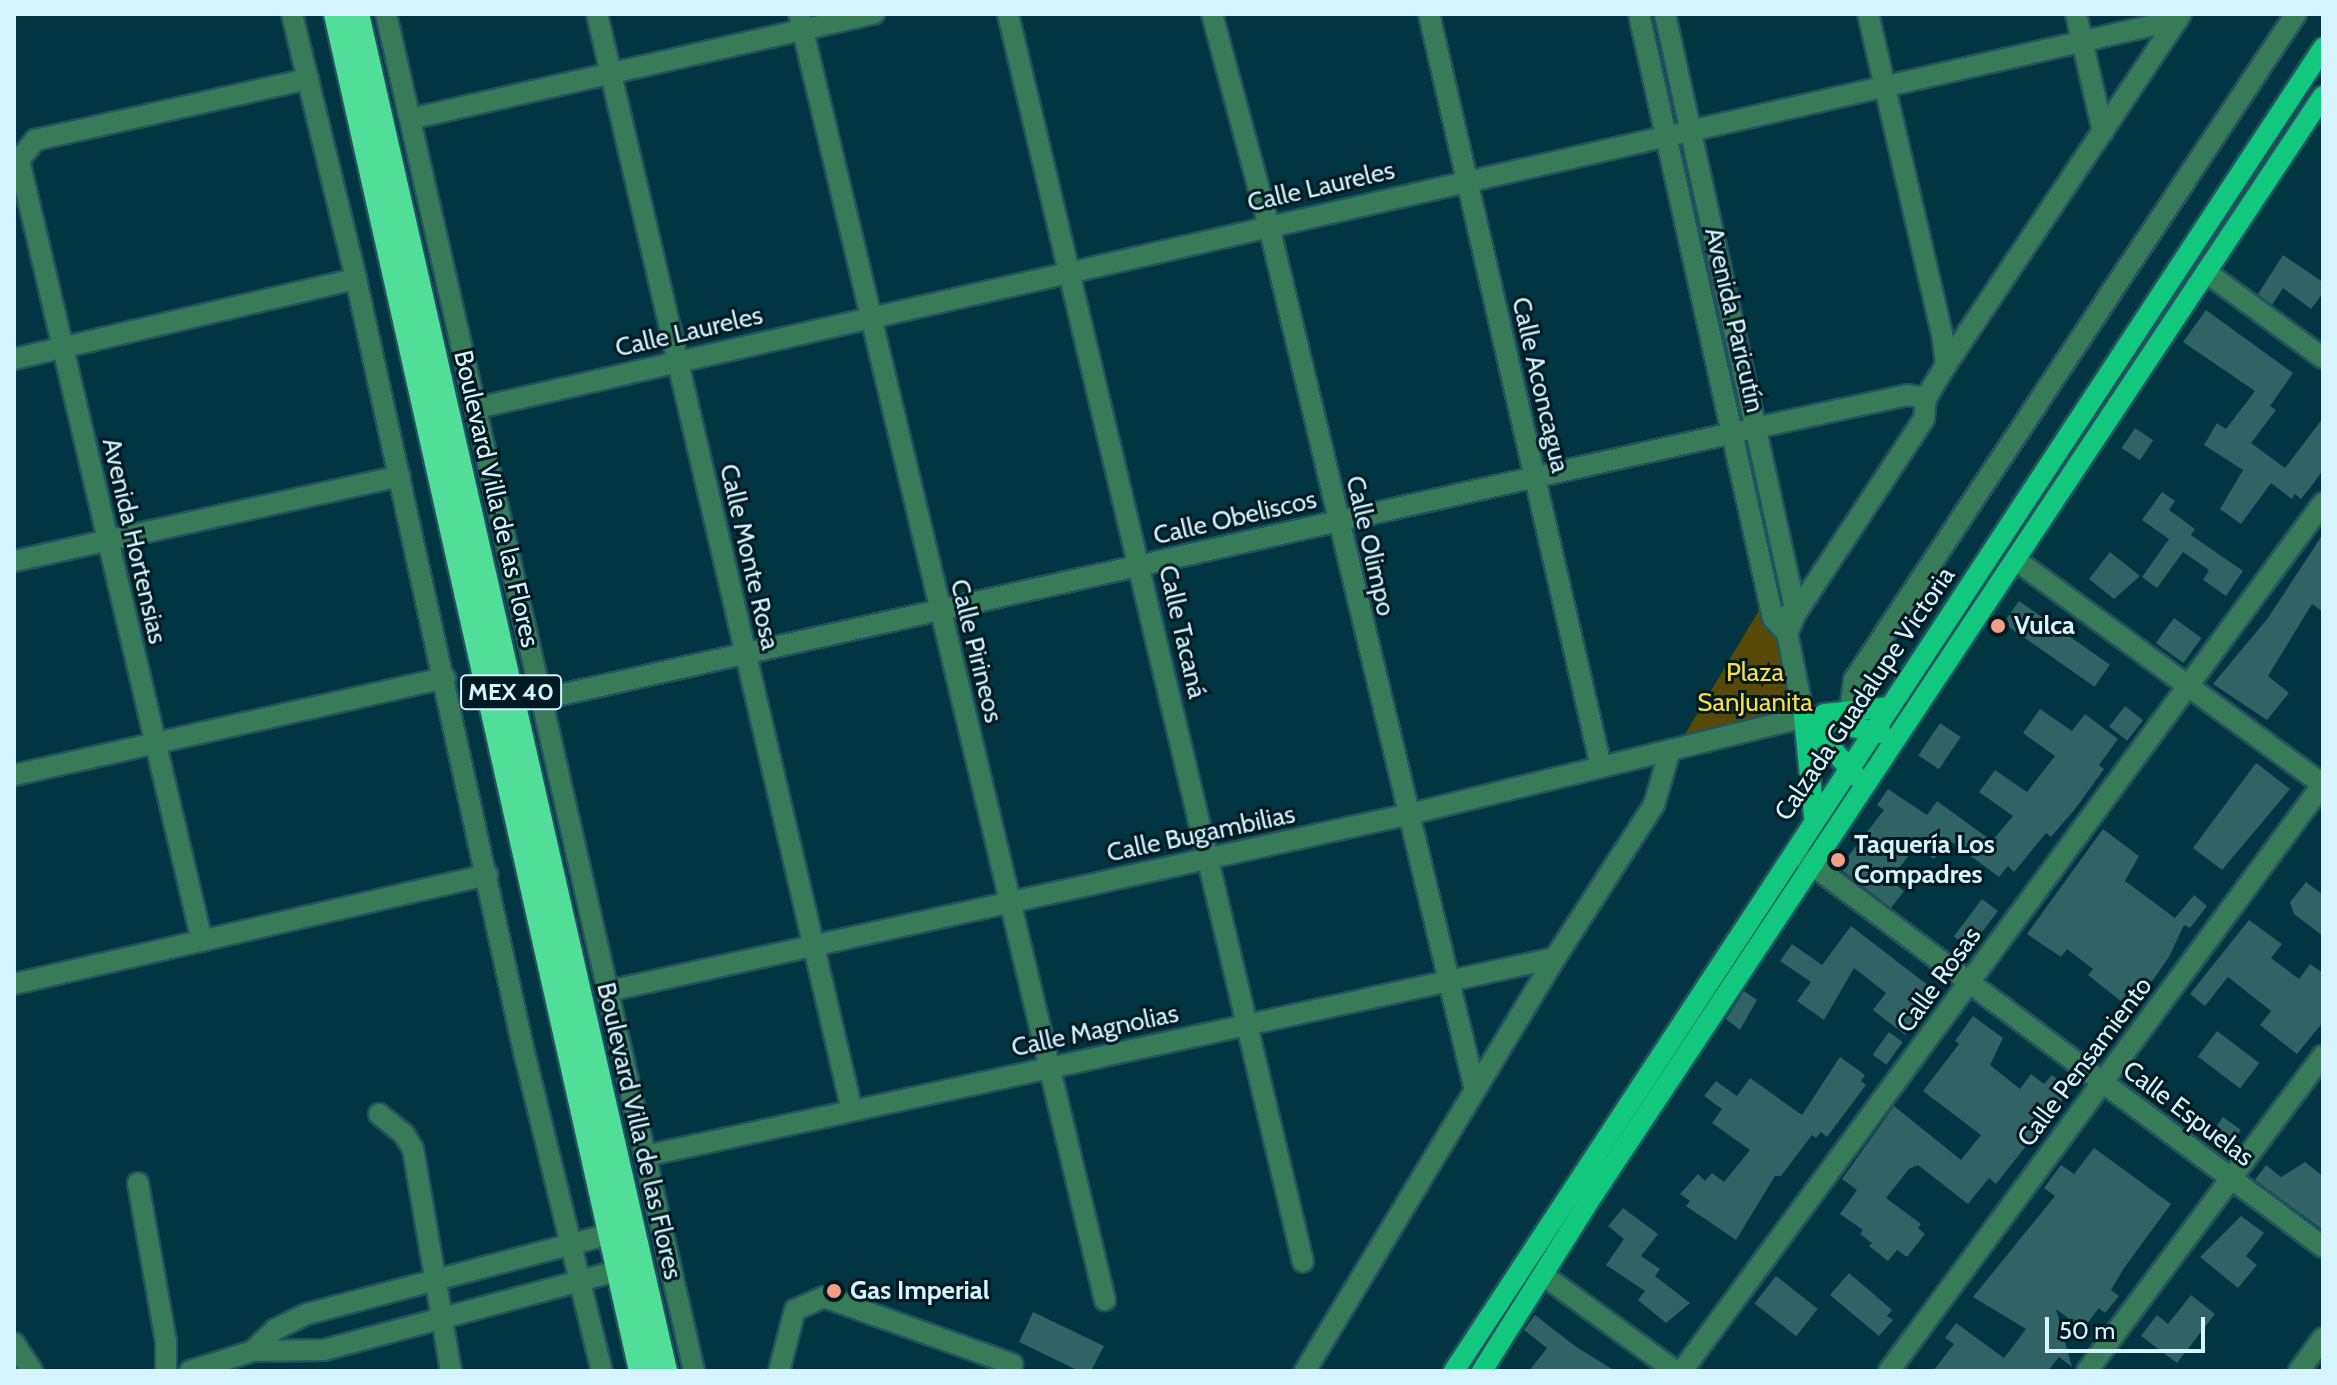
<!DOCTYPE html>
<html>
<head>
<meta charset="utf-8">
<style>
  body { margin:0 }
  #map { position:relative; width:2337px; height:1385px; overflow:hidden; background:#003541; font-family:Cabin,sans-serif }
  div>[style] { position:absolute }
  [style*='--x'] { left:calc(var(--x)*1px); top:calc(var(--y)*1px); width:calc(var(--w)*1px); rotate:calc(var(--a)*1deg) }
  .green>* { inset:0; background:#564a06 }
  .building>* { inset:0; background:#2f6364; transform-origin:0 0 }
  .roads { filter:drop-shadow(2px 0 #22545f) drop-shadow(-2px 0 #22545f) drop-shadow(0 2px #22545f) drop-shadow(0 -2px #22545f) }
  .minor>* { height:20px; margin:-10px; padding:0 10px; transform-origin:10px; border-radius:10px; background:#387b58 }
  .major>* { height:20px; margin:-10px; padding:0 10px; transform-origin:10px; border-radius:10px; background:#12c77e }
  .highway>* { height:24px; margin:-12px; padding:0 12px; transform-origin:12px; border-radius:12px; background:#50de98 }
  .dots>* { width:22px; height:22px; translate:-50% -50%; box-sizing:border-box; border:4px solid #011a21; border-radius:50% }
  span { translate:-50% -50%; white-space:nowrap; text-align:center; line-height:1.15; -webkit-text-stroke:6px #011a21; paint-order:stroke }
  .shield-label span { padding:2px 6px; background:#011a21; border:2px solid; border-radius:6px; -webkit-text-stroke-width:0 }
  .shield-label { font-size:24px; color:#d5f4fe; font-weight:700 }
  .street-label { font-size:26px; color:#d5f4fe }
  .poi-label { font-size:26px; color:#d5f4fe; font-weight:700 }
  .left { translate:0 -50%; text-align:left }
  .park-label { font-size:26px; color:#fcde41 }
  .frame { position:absolute; inset:0; border:16px solid #d5f4fe; pointer-events:none }
  .scale { position:absolute; left:2045px; top:1317px; width:160px; height:36px; box-sizing:border-box; border:4px solid #d5f4fe; border-top:0; padding-left:10px; font-size:24px; line-height:28px; white-space:nowrap; color:#d5f4fe; -webkit-text-stroke:6px #011a21; paint-order:stroke }
</style>
</head>
<body>
<div id="map">
  <div class="green">
    <i style="clip-path:polygon(1764px 602px,1778px 621px,1801px 716px,1679px 744px)"></i>
  </div>
  <div class="building">
    <i style="clip-path:polygon(2283px 255px,2323px 282px,2323px 293px,2311px 309px,2283px 288px,2272px 305px,2258px 294px)"></i>
    <i style="clip-path:polygon(2206px 310px,2293px 373px,2270px 406px,2276px 410px,2251px 443px,2285px 468px,2323px 418px,2323px 470px,2313px 484px,2301px 499px,2295px 494px,2292px 499px,2271px 483px,2241px 524px,2220px 509px,2243px 470px,2204px 445px,2217px 423px,2226px 429px,2255px 391px,2183px 342px)"></i>
    <i style="left:2135px;top:428px;width:22px;height:24px;rotate:34deg"></i>
    <i style="clip-path:polygon(2162px 492px,2175px 501px,2169px 510px,2195px 529px,2191px 535px,2243px 571px,2226px 596px,2203px 580px,2209px 570px,2183px 552px,2157px 588px,2142px 577px,2169px 539px,2142px 520px)"></i>
    <i style="clip-path:polygon(2323px 534px,2323px 612px,2312px 604px,2268px 676px,2289px 693px,2267px 720px,2213px 684px,2268px 618px)"></i>
    <i style="clip-path:polygon(2110px 552px,2140px 576px,2114px 599px,2089px 579px)"></i>
    <i style="left:2019px;top:601px;width:111px;height:27px;rotate:35deg"></i>
    <i style="left:2174px;top:618px;width:34px;height:31px;rotate:36deg"></i>
    <i style="left:2125px;top:706px;width:23px;height:26px;rotate:38deg"></i>
    <i style="clip-path:polygon(2040px 709px,2072px 731px,2085px 714px,2118px 739px,2099px 765px,2104px 769px,2075px 809px,2051px 837px,2046px 833px,2014px 872px,2008px 866px,1999px 877px,1949px 840px,1934px 859px,1916px 846px,1890px 880px,1904px 891px,1891px 908px,1839px 868px,1884px 810px,1877px 805px,1888px 789px,1927px 815px,1937px 801px,1992px 841px,2013px 816px,1979px 792px,1995px 770px,2027px 792px,2055px 756px,2023px 733px)"></i>
    <i style="left:1940px;top:723px;width:25px;height:39px;rotate:34deg"></i>
    <i style="clip-path:polygon(2256px 763px,2290px 789px,2222px 870px,2193px 848px)"></i>
    <i style="clip-path:polygon(2103px 829px,2139px 856px,2125px 881px,2175px 918px,2194px 895px,2207px 906px,2190px 928px,2184px 925px,2169px 957px,2132px 1010px,2088px 975px,2093px 969px,2067px 949px,2061px 957px,2027px 934px)"></i>
    <i style="clip-path:polygon(2306px 882px,2323px 895px,2323px 936px,2294px 914px,2290px 902px)"></i>
    <i style="left:1982px;top:899px;width:20px;height:47px;rotate:37deg"></i>
    <i style="clip-path:polygon(2249px 920px,2282px 944px,2271px 958px,2299px 979px,2310px 964px,2323px 973px,2323px 1022px,2297px 1054px,2260px 1025px,2271px 1011px,2228px 977px,2205px 1006px,2190px 994px)"></i>
    <i style="clip-path:polygon(1851px 926px,1938px 993px,1905px 1035px,1873px 1010px,1886px 993px,1854px 968px,1824px 1020px,1797px 1001px,1811px 982px,1780px 961px,1792px 944px,1822px 965px)"></i>
    <i style="clip-path:polygon(1744px 991px,1757px 1000px,1740px 1030px,1726px 1019px)"></i>
    <i style="clip-path:polygon(1973px 1016px,2003px 1038px,1990px 1065px,2020px 1089px,2031px 1074px,2044px 1084px,2052px 1075px,2070px 1090px,1996px 1184px,1989px 1178px,1968px 1204px,1918px 1165px,1909px 1169px,1886px 1198px,1921px 1224px,1918px 1228px,1925px 1234px,1907px 1257px,1897px 1250px,1888px 1261px,1869px 1246px,1872px 1243px,1860px 1234px,1863px 1230px,1840px 1214px,1857px 1190px,1842px 1179px,1894px 1106px,1961px 1160px,1981px 1135px,1923px 1091px,1959px 1044px,1955px 1041px)"></i>
    <i style="left:2217px;top:1031px;width:53px;height:32px;rotate:37deg"></i>
    <i style="left:1889px;top:1032px;width:17px;height:28px;rotate:36deg"></i>
    <i style="clip-path:polygon(1840px 1057px,1865px 1075px,1861px 1081px,1866px 1085px,1827px 1137px,1821px 1132px,1816px 1138px,1812px 1135px,1781px 1176px,1775px 1176px,1736px 1240px,1686px 1206px,1690px 1201px,1680px 1194px,1698px 1174px,1705px 1181px,1712px 1173px,1724px 1182px,1750px 1150px,1712px 1123px,1722px 1109px,1704px 1096px,1716px 1081px,1737px 1096px,1750px 1078px,1802px 1115px)"></i>
    <i style="left:2223px;top:1117px;width:22px;height:29px;rotate:36deg"></i>
    <i style="clip-path:polygon(2094px 1148px,2171px 1204px,2124px 1268px,2111px 1290px,2119px 1296px,2105px 1313px,2099px 1308px,2083px 1329px,2056px 1309px,2072px 1367px,2059px 1357px,2048px 1371px,1933px 1371px,1954px 1344px,1945px 1338px,1956px 1323px,2004px 1358px,2026px 1329px,1973px 1297px,2055px 1196px,2044px 1188px,2061px 1165px,2074px 1174px)"></i>
    <i style="clip-path:polygon(2305px 1162px,2323px 1176px,2323px 1230px,2255px 1180px,2266px 1165px,2281px 1177px)"></i>
    <i style="clip-path:polygon(1623px 1208px,1658px 1234px,1641px 1256px,1660px 1269px,1655px 1276px,1690px 1303px,1666px 1323px,1638px 1300px,1645px 1291px,1606px 1265px,1624px 1239px,1608px 1226px)"></i>
    <i style="clip-path:polygon(2241px 1216px,2264px 1233px,2246px 1256px,2257px 1265px,2238px 1288px,2200px 1257px)"></i>
    <i style="clip-path:polygon(1849px 1273px,1892px 1310px,1887px 1316px,1893px 1320px,1879px 1336px,1830px 1295px)"></i>
    <i style="left:1776px;top:1276px;width:53px;height:35px;rotate:38deg"></i>
    <i style="clip-path:polygon(2191px 1295px,2215px 1314px,2177px 1363px,2141px 1336px,2157px 1315px,2168px 1324px)"></i>
    <i style="clip-path:polygon(1033px 1312px,1104px 1346px,1091px 1371px,1079px 1371px,1019px 1342px)"></i>
    <i style="clip-path:polygon(1535px 1315px,1575px 1346px,1615px 1371px,1529px 1371px,1547px 1348px,1524px 1330px)"></i>
  </div>
  <div class="roads">
    <div class="minor">
      <i style="--x:292;--y:14;--w:273;--a:76.4"></i>
      <i style="--x:356;--y:279;--w:791;--a:77.74"></i>
      <i style="--x:524;--y:1052;--w:328;--a:76.3"></i>
      <i style="--x:386;--y:14;--w:1392;--a:77.21"></i>
      <i style="--x:597;--y:14;--w:1126;--a:76.91"></i>
      <i style="--x:799;--y:14;--w:1322;--a:76.62"></i>
      <i style="--x:1008;--y:14;--w:1282;--a:76.7"></i>
      <i style="--x:1212;--y:14;--w:220;--a:75"></i>
      <i style="--x:1269;--y:226;--w:888;--a:76.59"></i>
      <i style="--x:1429;--y:14;--w:772;--a:77.13"></i>
      <i style="--x:1665;--y:14;--w:613;--a:77.66"></i>
      <i style="--x:1796;--y:613;--w:22;--a:114"></i>
      <i style="--x:2076;--y:14;--w:121;--a:77.1"></i>
      <i style="--x:410;--y:119;--w:476;--a:-12.8"></i>
      <i style="--x:2206;--y:272;--w:145;--a:36.3"></i>
      <i style="--x:14;--y:359;--w:351;--a:-13.2"></i>
      <i style="--x:1946;--y:365;--w:422;--a:-56.2"></i>
      <i style="--x:477;--y:408;--w:1744;--a:-12.86"></i>
      <i style="--x:2016;--y:560;--w:381;--a:36.2"></i>
      <i style="--x:14;--y:561;--w:395;--a:-12.4"></i>
      <i style="--x:1789;--y:614;--w:7;--a:-8"></i>
      <i style="--x:1796;--y:613;--w:232;--a:-56.6"></i>
      <i style="--x:1924;--y:419;--w:21;--a:-85"></i>
      <i style="--x:542;--y:699;--w:1243;--a:-12.59"></i>
      <i style="--x:1755;--y:428;--w:156;--a:-12.2"></i>
      <i style="--x:1907;--y:395;--w:19;--a:9"></i>
      <i style="--x:1926;--y:398;--w:39;--a:-59"></i>
      <i style="--x:1946;--y:365;--w:31;--a:-97"></i>
      <i style="--x:1942;--y:334;--w:328;--a:-103"></i>
      <i style="--x:1850;--y:710;--w:30;--a:-82"></i>
      <i style="--x:1854;--y:680;--w:799;--a:-56.43"></i>
      <i style="--x:14;--y:775;--w:442;--a:-12.7"></i>
      <i style="--x:1799;--y:855;--w:654;--a:36.8"></i>
      <i style="--x:202;--y:941;--w:802;--a:-103.19"></i>
      <i style="--x:19;--y:160;--w:26;--a:-51"></i>
      <i style="--x:35;--y:140;--w:280;--a:-12.6"></i>
      <i style="--x:14;--y:984;--w:486;--a:-13"></i>
      <i style="--x:608;--y:991;--w:817;--a:-12.44"></i>
      <i style="--x:1406;--y:815;--w:410;--a:-13.8"></i>
      <i style="--x:1804;--y:717;--w:86;--a:-101.4"></i>
      <i style="--x:1787;--y:633;--w:21;--a:-133"></i>
      <i style="--x:1773;--y:618;--w:619;--a:-102.51"></i>
      <i style="--x:379;--y:1114;--w:32;--a:39"></i>
      <i style="--x:404;--y:1134;--w:17;--a:59"></i>
      <i style="--x:413;--y:1149;--w:225;--a:80.3"></i>
      <i style="--x:645;--y:1156;--w:931;--a:-12.28"></i>
      <i style="--x:138;--y:1183;--w:160;--a:80"></i>
      <i style="--x:166;--y:1341;--w:30;--a:90"></i>
      <i style="--x:1543;--y:1275;--w:163;--a:36"></i>
      <i style="--x:14;--y:1343;--w:33;--a:57"></i>
      <i style="--x:253;--y:1351;--w:32;--a:-44"></i>
      <i style="--x:276;--y:1329;--w:34;--a:-26"></i>
      <i style="--x:307;--y:1314;--w:326;--a:-14.8"></i>
      <i style="--x:190;--y:1371;--w:66;--a:-17.6"></i>
      <i style="--x:253;--y:1351;--w:71;--a:-0.8"></i>
      <i style="--x:324;--y:1350;--w:318;--a:-15.1"></i>
      <i style="--x:779;--y:1371;--w:63;--a:-75.3"></i>
      <i style="--x:795;--y:1310;--w:32;--a:-24"></i>
      <i style="--x:824;--y:1297;--w:200;--a:19.6"></i>
      <i style="--x:1305;--y:1371;--w:483;--a:-58.8"></i>
      <i style="--x:1555;--y:958;--w:182;--a:-57.1"></i>
      <i style="--x:1654;--y:805;--w:57;--a:-73.8"></i>
      <i style="--x:1682;--y:1371;--w:1079;--a:-53.55"></i>
      <i style="--x:1889;--y:1371;--w:730;--a:-53.52"></i>
      <i style="--x:2087;--y:1371;--w:394;--a:-53.2"></i>
      <i style="--x:2299;--y:1371;--w:41;--a:-54"></i>
    </div>
    <div class="major">
      <i style="--x:1824;--y:714;--w:63;--a:-6.3"></i>
      <i style="--x:1804;--y:717;--w:100;--a:84.3"></i>
      <i style="--x:1804;--y:717;--w:79;--a:11.7"></i>
      <i style="--x:1804;--y:717;--w:79;--a:48.6"></i>
      <i style="--x:1454;--y:1371;--w:1583;--a:-56.7"></i>
      <i style="--x:1482;--y:1371;--w:208;--a:-57.8"></i>
      <i style="--x:1593;--y:1195;--w:1319;--a:-56.41"></i>
    </div>
    <div class="highway">
      <i style="--x:336;--y:14;--w:1391;--a:77.33"></i>
      <i style="--x:357;--y:14;--w:1392;--a:77.21"></i>
    </div>
  </div>
  <div class="dots">
    <i style="left:1998px;top:626px;background:#f39f85"></i>
    <i style="left:1838px;top:860px;background:#f39f85"></i>
    <i style="left:834px;top:1291px;background:#f39f85"></i>
  </div>
  <div class="shield-label">
    <span style="left:511px;top:692px">MEX 40</span>
  </div>
  <div class="street-label">
    <span style="left:1321px;top:187px;rotate:-13deg">Calle Laureles</span>
    <span style="left:1734px;top:320px;rotate:77deg">Avenida Paricutín</span>
    <span style="left:689px;top:332px;rotate:-13deg">Calle Laureles</span>
    <span style="left:1540px;top:385px;rotate:77deg">Calle Aconcagua</span>
    <span style="left:496px;top:499px;rotate:77deg">Boulevard Villa de las Flores</span>
    <span style="left:1235px;top:518px;rotate:-13deg">Calle Obeliscos</span>
    <span style="left:134px;top:541px;rotate:77deg">Avenida Hortensias</span>
    <span style="left:1370px;top:546px;rotate:77deg">Calle Olimpo</span>
    <span style="left:749px;top:557px;rotate:77deg">Calle Monte Rosa</span>
    <span style="left:1182px;top:632px;rotate:77deg">Calle Tacaná</span>
    <span style="left:976px;top:651px;rotate:76deg">Calle Pirineos</span>
    <span style="left:1865px;top:694px;rotate:-56deg">Calzada Guadalupe Victoria</span>
    <span style="left:1201px;top:834px;rotate:-12deg">Calle Bugambilias</span>
    <span style="left:1939px;top:980px;rotate:-54deg">Calle Rosas</span>
    <span style="left:1095px;top:1031px;rotate:-12deg">Calle Magnolias</span>
    <span style="left:2085px;top:1062px;rotate:-53deg">Calle Pensamiento</span>
    <span style="left:2188px;top:1114px;rotate:37deg">Calle Espuelas</span>
    <span style="left:639px;top:1131px;rotate:77deg">Boulevard Villa de las Flores</span>
  </div>
  <div class="poi-label">
    <span class="left" style="left:2014px;top:626px">Vulca</span>
    <span class="left" style="left:1854px;top:860px">Taquería Los<br>Compadres</span>
    <span class="left" style="left:850px;top:1291px">Gas Imperial</span>
  </div>
  <div class="park-label">
    <span style="left:1755px;top:688px">Plaza<br>SanJuanita</span>
  </div>
  <div class="frame"></div>
  <div class="scale">50 m</div>
</div>
</body>
</html>
